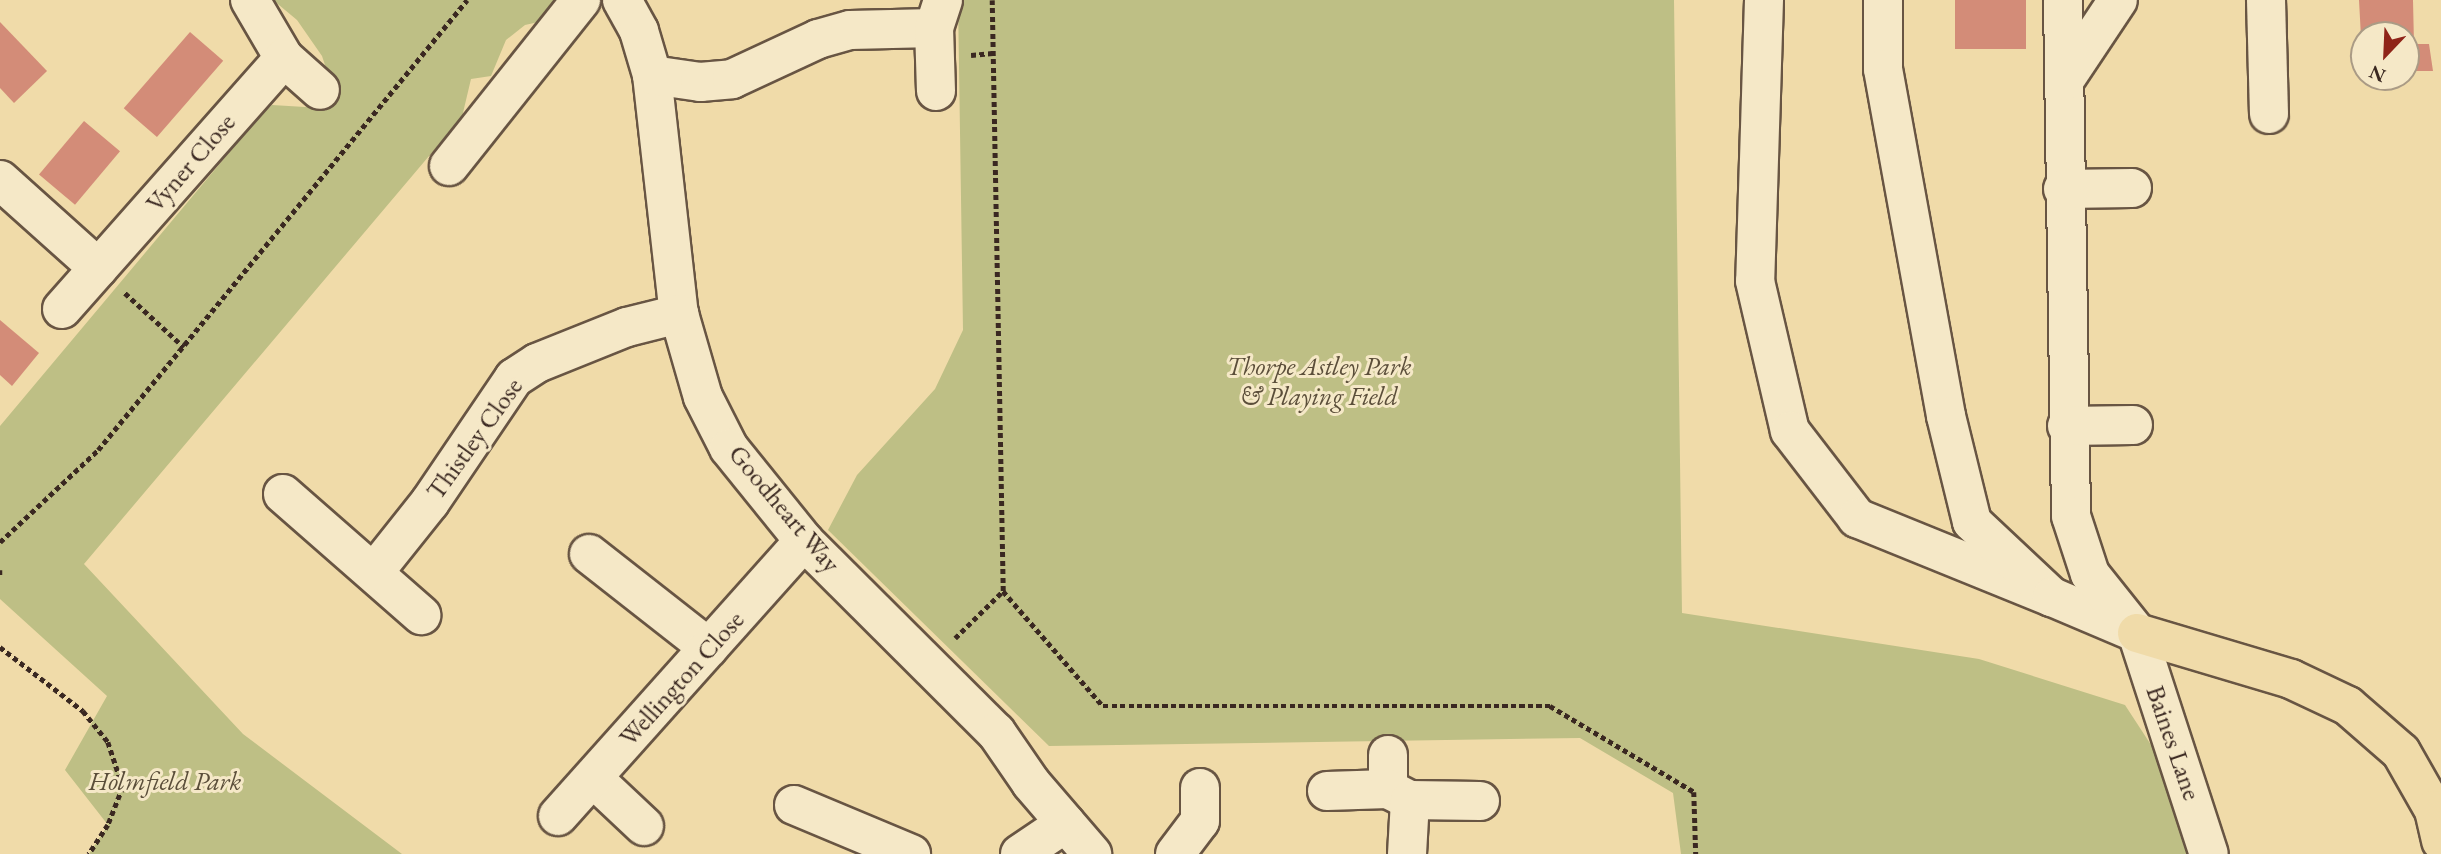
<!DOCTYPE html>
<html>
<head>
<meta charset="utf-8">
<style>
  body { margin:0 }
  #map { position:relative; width:2441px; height:854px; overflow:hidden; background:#f0dba9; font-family:"EB Garamond",serif }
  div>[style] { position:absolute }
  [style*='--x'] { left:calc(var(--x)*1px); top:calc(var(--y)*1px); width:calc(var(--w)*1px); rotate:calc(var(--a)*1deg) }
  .green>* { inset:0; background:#bebf85 }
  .building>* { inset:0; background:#d38c78; transform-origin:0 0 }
  .path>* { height:4.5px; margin-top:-2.25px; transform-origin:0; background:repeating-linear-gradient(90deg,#3a2821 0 5px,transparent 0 8.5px) }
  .roads { filter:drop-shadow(2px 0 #685543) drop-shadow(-2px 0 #685543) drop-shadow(0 2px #685543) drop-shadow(0 -2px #685543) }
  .minor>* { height:38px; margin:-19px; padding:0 19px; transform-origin:19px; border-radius:19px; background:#f5e8c7 }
  .highway>* { height:38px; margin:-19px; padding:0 19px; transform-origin:19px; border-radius:19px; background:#f0dba9 }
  span { translate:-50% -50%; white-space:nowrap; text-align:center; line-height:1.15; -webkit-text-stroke:6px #f5e8c7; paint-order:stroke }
  .street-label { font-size:26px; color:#3a2821 }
  .park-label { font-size:26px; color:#5b4e3a; font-style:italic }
  .north { position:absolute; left:2350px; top:21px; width:70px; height:70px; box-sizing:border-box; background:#f5e8c7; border:2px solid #aa9b85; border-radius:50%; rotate:203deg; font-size:19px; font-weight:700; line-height:28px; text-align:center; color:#3a2821 }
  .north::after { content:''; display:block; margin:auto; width:24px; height:32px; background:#8f2418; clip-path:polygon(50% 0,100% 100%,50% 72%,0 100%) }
</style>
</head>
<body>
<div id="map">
  <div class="green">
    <i style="clip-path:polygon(273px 0,558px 0,543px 21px,525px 25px,506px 40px,491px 76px,471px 79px,462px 117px,84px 564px,243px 734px,402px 854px,89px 854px,108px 825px,65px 770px,107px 696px,0 599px,0 426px,259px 117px,272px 105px,305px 107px,322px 102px,328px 74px,322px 56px,297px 20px)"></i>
    <i style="clip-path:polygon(958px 0,1674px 0,1682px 613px,1979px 659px,2125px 705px,2198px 817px,2209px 854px,1681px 854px,1673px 793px,1580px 738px,1049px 746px,828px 530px,857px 475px,935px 389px,963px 330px)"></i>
  </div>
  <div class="building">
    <i style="left:1955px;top:0;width:71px;height:49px"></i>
    <i style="clip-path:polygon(2359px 0,2413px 0,2414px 44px,2429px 44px,2433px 71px,2406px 71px,2406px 35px,2364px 35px,2362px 56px)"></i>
    <i style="clip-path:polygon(0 22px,47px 71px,14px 103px,0 88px)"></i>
    <i style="left:190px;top:32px;width:44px;height:101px;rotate:41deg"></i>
    <i style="left:84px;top:121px;width:47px;height:70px;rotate:40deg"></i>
    <i style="clip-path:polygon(0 320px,39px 353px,12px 386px,0 375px)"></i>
  </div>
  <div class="path">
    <i style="--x:971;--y:55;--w:22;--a:-5"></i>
    <i style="--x:125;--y:293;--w:80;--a:42.5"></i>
    <i style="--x:0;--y:542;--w:134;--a:-43.2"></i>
    <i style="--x:98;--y:450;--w:582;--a:-50.65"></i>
    <i style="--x:0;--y:570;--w:7;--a:90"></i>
    <i style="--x:1003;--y:591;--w:152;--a:49"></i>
    <i style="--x:1103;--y:706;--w:447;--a:0"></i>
    <i style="--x:1550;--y:706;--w:168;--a:30.8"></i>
    <i style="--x:1694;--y:792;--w:62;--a:88.2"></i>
    <i style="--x:955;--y:638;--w:67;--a:-44.4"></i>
    <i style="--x:1003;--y:591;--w:591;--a:-91.07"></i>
    <i style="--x:0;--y:647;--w:105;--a:37.6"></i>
    <i style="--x:83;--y:711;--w:40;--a:51"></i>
    <i style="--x:108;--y:742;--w:47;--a:71.6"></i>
    <i style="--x:123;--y:787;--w:41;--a:111.5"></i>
    <i style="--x:108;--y:825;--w:35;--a:123"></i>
  </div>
  <div class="roads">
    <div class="minor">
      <i style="--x:250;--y:0;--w:67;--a:59.6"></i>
      <i style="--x:284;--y:58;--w:48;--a:41.6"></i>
      <i style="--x:622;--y:0;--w:35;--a:61"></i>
      <i style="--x:639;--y:31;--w:46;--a:73.5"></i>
      <i style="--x:652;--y:75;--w:241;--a:83.6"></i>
      <i style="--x:679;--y:314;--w:86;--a:73.9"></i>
      <i style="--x:703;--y:397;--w:57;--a:63"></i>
      <i style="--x:729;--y:448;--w:119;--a:51.1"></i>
      <i style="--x:804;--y:541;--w:271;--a:44.9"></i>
      <i style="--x:996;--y:732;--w:62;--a:55.5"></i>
      <i style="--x:1031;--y:783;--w:94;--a:49.3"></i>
      <i style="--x:1764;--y:0;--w:281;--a:91.8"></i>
      <i style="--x:1755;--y:281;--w:154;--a:76.9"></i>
      <i style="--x:1790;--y:431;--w:110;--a:52.4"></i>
      <i style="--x:1857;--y:518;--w:210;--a:22.1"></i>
      <i style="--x:1883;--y:0;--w:69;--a:90"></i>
      <i style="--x:1883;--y:69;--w:353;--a:79.7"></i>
      <i style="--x:1946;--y:416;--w:109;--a:76.2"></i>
      <i style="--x:1972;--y:522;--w:110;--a:43.2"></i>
      <i style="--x:2052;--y:597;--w:90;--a:22.9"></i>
      <i style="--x:2063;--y:0;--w:516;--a:89.11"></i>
      <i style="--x:2071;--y:516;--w:61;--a:71.9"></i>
      <i style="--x:2090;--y:574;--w:75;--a:51.5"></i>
      <i style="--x:2137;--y:633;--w:232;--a:72"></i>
      <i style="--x:2266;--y:0;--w:114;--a:88.5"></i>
      <i style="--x:652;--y:75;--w:49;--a:8.3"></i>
      <i style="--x:700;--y:82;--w:32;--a:-5"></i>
      <i style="--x:732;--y:79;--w:95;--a:-24.9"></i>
      <i style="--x:818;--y:39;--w:33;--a:-16"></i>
      <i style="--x:850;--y:30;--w:84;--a:-1.4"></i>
      <i style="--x:2064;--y:81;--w:97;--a:-56.3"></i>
      <i style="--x:936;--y:91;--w:63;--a:-91.8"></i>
      <i style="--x:934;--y:28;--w:29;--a:-72"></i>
      <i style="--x:449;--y:166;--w:212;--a:-51.5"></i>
      <i style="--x:0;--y:180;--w:132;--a:41.9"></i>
      <i style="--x:2063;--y:189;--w:69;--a:-0.8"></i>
      <i style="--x:62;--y:309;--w:335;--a:-48.5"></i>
      <i style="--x:2067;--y:426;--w:66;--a:-0.9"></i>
      <i style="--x:283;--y:494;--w:184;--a:41.2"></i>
      <i style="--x:589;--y:554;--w:152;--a:38.1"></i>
      <i style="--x:375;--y:571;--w:88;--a:-51.4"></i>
      <i style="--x:430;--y:502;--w:150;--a:-55.9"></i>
      <i style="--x:514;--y:378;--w:27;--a:-33"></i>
      <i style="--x:537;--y:363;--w:97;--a:-21.8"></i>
      <i style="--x:627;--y:327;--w:54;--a:-14"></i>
      <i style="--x:593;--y:778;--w:70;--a:43.3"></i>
      <i style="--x:1388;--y:789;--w:34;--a:-90"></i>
      <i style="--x:1327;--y:791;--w:61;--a:-1.9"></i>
      <i style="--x:1388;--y:789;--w:25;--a:27"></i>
      <i style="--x:1410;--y:800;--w:70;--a:0.8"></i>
      <i style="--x:794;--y:805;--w:127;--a:22.7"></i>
      <i style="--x:558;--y:816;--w:369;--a:-48.2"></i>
      <i style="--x:1020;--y:854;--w:55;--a:-34"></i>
      <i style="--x:1175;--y:854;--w:41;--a:-52.9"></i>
      <i style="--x:1200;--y:821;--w:33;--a:-90"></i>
      <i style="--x:1407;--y:854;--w:54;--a:-86.8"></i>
    </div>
    <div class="highway">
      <i style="--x:2137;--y:633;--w:161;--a:16.6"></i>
      <i style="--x:2291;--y:679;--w:63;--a:25.3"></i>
      <i style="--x:2348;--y:706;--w:70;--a:41"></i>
      <i style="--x:2401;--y:752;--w:67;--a:60.4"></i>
      <i style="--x:2434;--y:810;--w:32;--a:77"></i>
    </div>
  </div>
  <div class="street-label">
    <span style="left:191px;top:163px;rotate:-49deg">Vyner Close</span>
    <span style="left:475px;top:439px;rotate:-54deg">Thistley Close</span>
    <span style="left:784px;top:509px;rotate:50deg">Goodheart Way</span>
    <span style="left:682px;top:679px;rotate:-48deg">Wellington Close</span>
    <span style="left:2173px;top:743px;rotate:71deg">Baines Lane</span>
  </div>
  <div class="park-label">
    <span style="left:1319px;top:382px">Thorpe Astley Park<br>&amp; Playing Field</span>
    <span style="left:165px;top:782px">Holmfield Park</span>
  </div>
  <div class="north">N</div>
</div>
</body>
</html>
